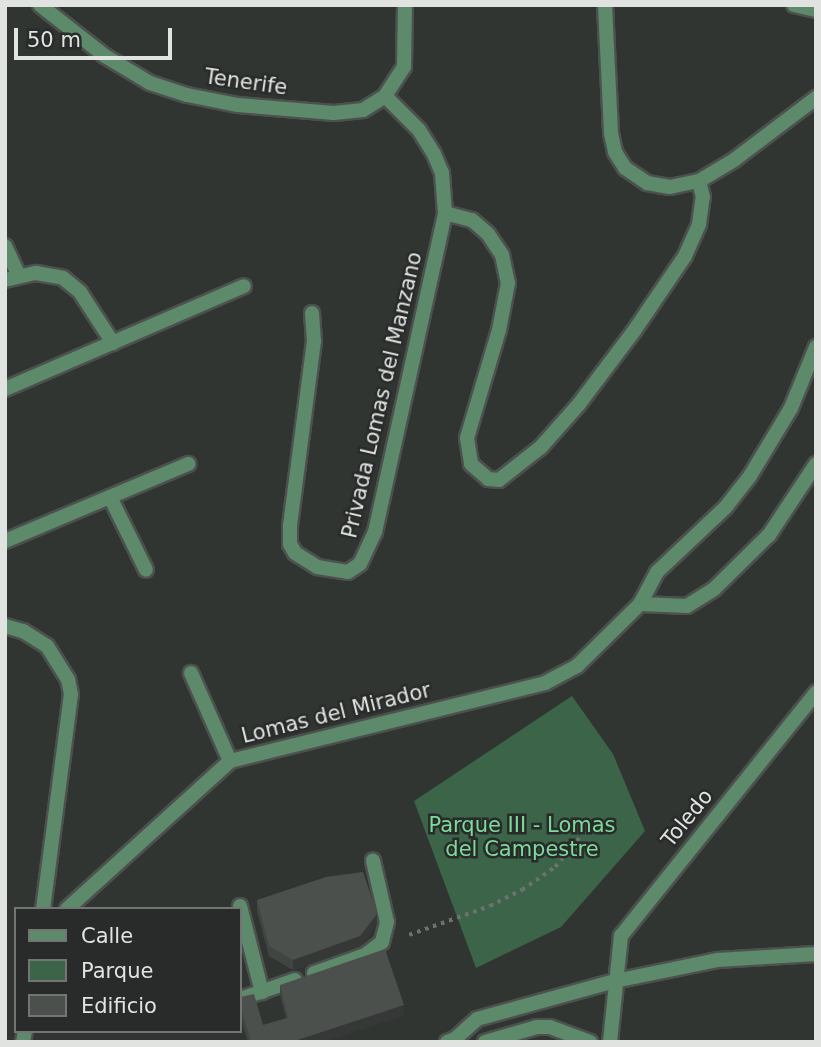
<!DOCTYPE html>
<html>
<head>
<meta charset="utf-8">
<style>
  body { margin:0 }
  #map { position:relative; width:821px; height:1047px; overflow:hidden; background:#313532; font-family:"DejaVu Sans",sans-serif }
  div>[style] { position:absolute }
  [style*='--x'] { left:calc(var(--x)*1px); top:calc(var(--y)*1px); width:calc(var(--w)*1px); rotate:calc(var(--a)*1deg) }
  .green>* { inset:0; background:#3b6449 }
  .path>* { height:3.5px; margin-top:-1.75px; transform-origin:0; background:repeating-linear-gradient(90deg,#6e726f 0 3.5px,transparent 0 8.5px) }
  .roads { filter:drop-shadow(2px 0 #4d514e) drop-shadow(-2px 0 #4d514e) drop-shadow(0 2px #4d514e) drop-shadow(0 -2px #4d514e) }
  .minor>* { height:14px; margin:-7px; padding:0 7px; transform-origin:7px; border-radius:7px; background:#5c8a6b }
  .wall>* { inset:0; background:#414542 }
  .shaded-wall>* { inset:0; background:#353836 }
  .building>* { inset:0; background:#4c504d }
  span { translate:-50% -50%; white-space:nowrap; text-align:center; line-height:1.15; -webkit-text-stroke:5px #282b29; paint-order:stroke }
  .street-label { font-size:21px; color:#e1e3e1 }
  .park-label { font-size:21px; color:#7dda9d }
  .frame { position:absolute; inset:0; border:7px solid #e1e3e1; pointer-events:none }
  .legend { position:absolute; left:14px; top:907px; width:228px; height:126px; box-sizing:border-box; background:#282b29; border:2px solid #727573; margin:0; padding:9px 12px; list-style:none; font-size:21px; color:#e1e3e1 }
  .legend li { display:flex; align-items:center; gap:14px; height:35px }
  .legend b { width:35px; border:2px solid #727573 }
  .scale { position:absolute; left:14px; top:28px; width:158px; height:32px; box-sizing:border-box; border:4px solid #e1e3e1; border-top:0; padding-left:9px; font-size:21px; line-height:24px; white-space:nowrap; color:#e1e3e1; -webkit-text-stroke:5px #282b29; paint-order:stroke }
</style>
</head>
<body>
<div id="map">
  <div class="green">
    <i style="clip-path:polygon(572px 696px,613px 754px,645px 831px,561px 927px,476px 968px,414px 801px)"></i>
  </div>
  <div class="path">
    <i style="--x:409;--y:935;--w:86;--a:-19.7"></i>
    <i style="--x:490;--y:906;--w:36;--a:-27"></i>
    <i style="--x:522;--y:890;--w:40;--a:-34.9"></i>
    <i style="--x:555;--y:867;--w:60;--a:-50.4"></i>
  </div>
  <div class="roads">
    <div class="minor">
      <i style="--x:40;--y:5;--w:83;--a:38.1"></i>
      <i style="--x:105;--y:56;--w:52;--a:31"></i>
      <i style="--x:150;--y:83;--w:39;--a:18"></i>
      <i style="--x:187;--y:95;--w:52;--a:11.1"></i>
      <i style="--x:238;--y:105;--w:96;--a:4.8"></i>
      <i style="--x:334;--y:113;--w:29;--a:-6"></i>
      <i style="--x:363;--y:110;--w:26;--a:-32"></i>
      <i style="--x:385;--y:96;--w:35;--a:-57"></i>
      <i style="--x:404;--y:67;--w:62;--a:-89.1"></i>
      <i style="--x:605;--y:5;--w:128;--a:87.3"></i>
      <i style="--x:611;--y:133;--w:19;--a:78"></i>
      <i style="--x:615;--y:152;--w:19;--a:58"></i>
      <i style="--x:625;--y:168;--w:27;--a:34"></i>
      <i style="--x:647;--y:183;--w:23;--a:10"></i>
      <i style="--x:670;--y:187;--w:30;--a:-12"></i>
      <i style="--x:699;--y:181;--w:41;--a:-31"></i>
      <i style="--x:734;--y:160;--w:103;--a:-37.1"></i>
      <i style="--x:794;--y:5;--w:23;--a:13"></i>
      <i style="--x:445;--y:213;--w:28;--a:15"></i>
      <i style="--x:472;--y:220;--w:21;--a:41"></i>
      <i style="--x:488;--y:234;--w:25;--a:56"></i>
      <i style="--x:502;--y:255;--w:29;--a:78"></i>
      <i style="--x:508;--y:283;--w:48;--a:100.8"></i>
      <i style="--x:499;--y:330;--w:113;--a:106.5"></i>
      <i style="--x:467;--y:438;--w:26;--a:81"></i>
      <i style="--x:471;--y:464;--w:23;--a:41"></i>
      <i style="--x:488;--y:479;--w:11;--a:5"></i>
      <i style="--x:499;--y:480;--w:53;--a:-38.2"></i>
      <i style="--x:541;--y:447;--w:57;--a:-48.5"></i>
      <i style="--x:579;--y:404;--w:91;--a:-53"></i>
      <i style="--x:634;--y:331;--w:91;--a:-55.8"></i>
      <i style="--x:685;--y:256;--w:35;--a:-66"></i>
      <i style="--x:699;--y:224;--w:27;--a:-82"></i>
      <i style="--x:703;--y:197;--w:16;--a:-104"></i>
      <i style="--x:5;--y:246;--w:33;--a:65"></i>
      <i style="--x:5;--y:280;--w:32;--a:-13"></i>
      <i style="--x:36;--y:273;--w:27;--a:10"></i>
      <i style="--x:63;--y:278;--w:22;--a:39"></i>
      <i style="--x:80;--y:292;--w:61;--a:57.1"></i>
      <i style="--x:312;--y:313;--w:28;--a:86"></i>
      <i style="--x:314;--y:341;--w:187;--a:97.4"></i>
      <i style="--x:290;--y:526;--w:18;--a:90"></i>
      <i style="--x:290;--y:544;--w:10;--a:61"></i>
      <i style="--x:295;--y:553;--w:26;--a:32"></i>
      <i style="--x:317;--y:567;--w:31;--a:9"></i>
      <i style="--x:348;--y:572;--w:14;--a:-34"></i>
      <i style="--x:360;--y:564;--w:35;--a:-65"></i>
      <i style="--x:375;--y:532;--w:327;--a:-77.6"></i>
      <i style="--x:445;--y:213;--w:40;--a:-94.3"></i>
      <i style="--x:442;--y:173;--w:21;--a:-113"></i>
      <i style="--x:434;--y:154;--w:28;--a:-122"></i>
      <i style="--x:419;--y:130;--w:48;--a:-135"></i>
      <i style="--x:5;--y:389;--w:260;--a:-23.3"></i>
      <i style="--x:110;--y:497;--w:81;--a:63.7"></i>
      <i style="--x:5;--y:541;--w:199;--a:-22.8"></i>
      <i style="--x:640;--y:604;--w:47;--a:2.4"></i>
      <i style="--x:687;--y:606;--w:32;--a:-32"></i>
      <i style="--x:714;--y:589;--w:77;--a:-44.5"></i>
      <i style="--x:769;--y:535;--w:85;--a:-56.5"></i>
      <i style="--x:5;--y:626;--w:19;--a:16"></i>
      <i style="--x:23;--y:631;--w:28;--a:32"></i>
      <i style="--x:47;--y:646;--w:39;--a:58"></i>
      <i style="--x:68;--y:679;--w:15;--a:79"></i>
      <i style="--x:71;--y:694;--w:217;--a:97.4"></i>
      <i style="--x:191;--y:673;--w:96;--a:66.1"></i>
      <i style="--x:240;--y:906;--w:89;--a:75.7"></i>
      <i style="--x:67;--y:909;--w:220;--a:-42.2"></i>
      <i style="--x:230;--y:761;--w:325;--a:-13.9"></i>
      <i style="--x:545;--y:683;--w:36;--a:-28"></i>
      <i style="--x:577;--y:666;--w:88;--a:-44.5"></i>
      <i style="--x:640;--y:604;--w:36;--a:-62"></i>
      <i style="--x:657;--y:572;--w:93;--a:-43.3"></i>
      <i style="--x:725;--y:508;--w:41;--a:-52"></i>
      <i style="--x:750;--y:476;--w:79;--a:-58.9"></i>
      <i style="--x:791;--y:408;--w:66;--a:-67.7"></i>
      <i style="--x:314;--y:973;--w:54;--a:-19.4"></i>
      <i style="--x:365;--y:955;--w:21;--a:-37"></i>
      <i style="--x:382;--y:942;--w:21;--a:-76"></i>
      <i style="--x:387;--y:922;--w:63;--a:-102.9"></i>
      <i style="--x:240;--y:999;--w:58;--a:-19.1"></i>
      <i style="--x:23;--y:1042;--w:11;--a:-80"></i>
      <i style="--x:447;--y:1042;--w:9;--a:-21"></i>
      <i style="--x:455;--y:1039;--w:30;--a:-42"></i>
      <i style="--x:477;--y:1019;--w:143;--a:-15.4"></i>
      <i style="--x:615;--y:981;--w:104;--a:-11.6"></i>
      <i style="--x:717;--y:960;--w:99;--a:-3.5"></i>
      <i style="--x:485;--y:1042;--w:54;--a:-16.1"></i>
      <i style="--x:537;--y:1027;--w:13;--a:0"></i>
      <i style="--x:550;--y:1027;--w:43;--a:20.6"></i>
      <i style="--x:610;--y:1042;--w:107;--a:-84.1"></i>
      <i style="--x:621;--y:936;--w:312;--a:-51.3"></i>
    </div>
  </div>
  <div class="wall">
    <i style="clip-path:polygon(257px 900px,377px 924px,360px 946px,293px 970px,269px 956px,257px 911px)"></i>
    <i style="clip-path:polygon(280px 985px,404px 1015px,323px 1042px,248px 1042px,240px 1015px,240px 997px,263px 1025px,286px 1018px,280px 995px)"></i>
  </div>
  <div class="shaded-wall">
    <i style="clip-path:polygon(377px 914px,377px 924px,360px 946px,293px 970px,293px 960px)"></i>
    <i style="clip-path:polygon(404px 1005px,404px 1015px,323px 1042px,291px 1042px)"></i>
  </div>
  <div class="building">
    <i style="clip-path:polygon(363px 872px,377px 914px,360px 936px,293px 960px,269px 946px,257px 900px,326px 877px)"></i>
    <i style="clip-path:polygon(385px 949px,404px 1005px,291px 1042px,251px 1042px,240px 1004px,240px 997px,254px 994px,263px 1025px,288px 1018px,280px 985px)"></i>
  </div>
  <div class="street-label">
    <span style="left:246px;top:82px;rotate:8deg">Tenerife</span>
    <span style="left:382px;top:395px;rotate:-77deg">Privada Lomas del Manzano</span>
    <span style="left:336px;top:713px;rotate:-14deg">Lomas del Mirador</span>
    <span style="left:687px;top:818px;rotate:-51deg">Toledo</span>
  </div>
  <div class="park-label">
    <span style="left:522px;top:837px">Parque III - Lomas<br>del Campestre</span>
  </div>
  <div class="frame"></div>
  <ul class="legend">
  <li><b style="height:9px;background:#5c8a6b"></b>Calle</li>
  <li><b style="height:19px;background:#3b6449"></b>Parque</li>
  <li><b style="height:19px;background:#4c504d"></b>Edificio</li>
  </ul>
  <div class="scale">50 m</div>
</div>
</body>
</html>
